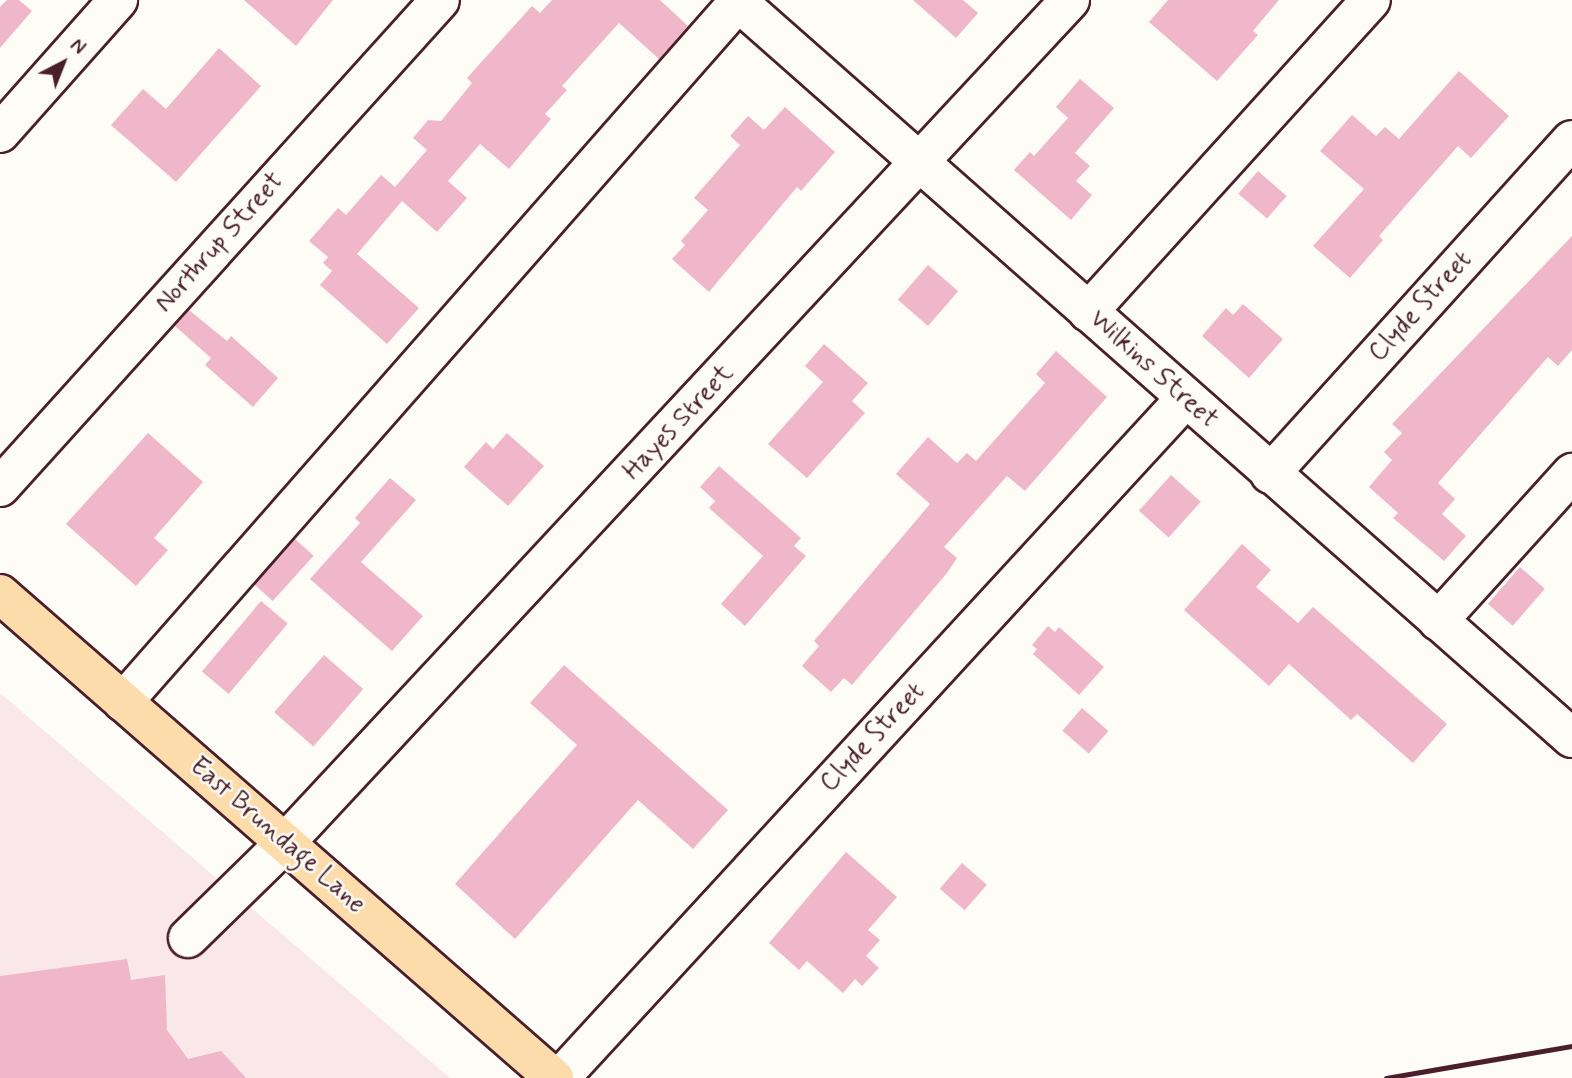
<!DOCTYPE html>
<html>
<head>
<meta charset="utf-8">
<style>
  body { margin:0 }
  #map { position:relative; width:1572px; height:1078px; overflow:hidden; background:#fdfcf7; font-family:Mynerve,sans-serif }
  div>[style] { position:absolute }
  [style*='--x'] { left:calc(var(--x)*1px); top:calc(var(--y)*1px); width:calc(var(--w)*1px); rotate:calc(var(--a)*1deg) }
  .built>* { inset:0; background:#f9e7ea }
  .building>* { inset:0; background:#f0b7cb; transform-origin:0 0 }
  .roads { filter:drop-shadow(2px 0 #4a1f2b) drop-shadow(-2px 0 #4a1f2b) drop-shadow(0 2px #4a1f2b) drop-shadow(0 -2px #4a1f2b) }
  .minor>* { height:38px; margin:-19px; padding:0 19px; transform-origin:19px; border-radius:19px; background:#fdfcf7 }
  .major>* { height:38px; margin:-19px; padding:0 19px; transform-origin:19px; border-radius:19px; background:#fddcac }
  .rail>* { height:5px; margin:-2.5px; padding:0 2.5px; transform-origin:2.5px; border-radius:2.5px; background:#4a1f2b }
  span { translate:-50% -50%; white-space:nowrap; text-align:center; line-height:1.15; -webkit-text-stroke:5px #fdfcf7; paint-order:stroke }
  .street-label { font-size:26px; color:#4a1f2b }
  .north { position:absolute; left:28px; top:28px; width:70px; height:70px; -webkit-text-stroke:5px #fdfcf7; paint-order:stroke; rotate:42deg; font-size:19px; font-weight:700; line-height:28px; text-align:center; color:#4a1f2b }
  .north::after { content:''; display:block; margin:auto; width:24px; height:32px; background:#4a1f2b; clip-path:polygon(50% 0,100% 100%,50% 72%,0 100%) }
</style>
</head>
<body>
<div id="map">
  <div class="built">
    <i style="clip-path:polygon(0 693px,450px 1078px,0 1078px)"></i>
  </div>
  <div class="building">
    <i style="clip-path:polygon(7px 0,19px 0,32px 11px,0 48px,0 7px)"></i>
    <i style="clip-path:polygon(244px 0,333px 0,296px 46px)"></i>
    <i style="clip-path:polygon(552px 0,660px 0,688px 26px,659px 59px,619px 23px,562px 86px,567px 90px,545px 114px,551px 119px,509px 169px,480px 144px,448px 181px,467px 198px,437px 232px,402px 201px,357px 254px,419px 308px,387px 344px,320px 285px,332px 271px,323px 263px,328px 257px,309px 241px,338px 208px,346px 215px,381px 175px,395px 187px,427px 150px,413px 138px,428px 120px,441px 121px,472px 83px,467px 78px,532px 6px,540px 13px)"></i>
    <i style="clip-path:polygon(913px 0,963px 0,978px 13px,956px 38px)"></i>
    <i style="clip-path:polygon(1168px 0,1279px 0,1253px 31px,1258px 35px,1217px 81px,1149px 22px)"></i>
    <i style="clip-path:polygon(219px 48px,261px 86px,176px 182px,111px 125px,143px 89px,166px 109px)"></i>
    <i style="clip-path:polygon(1459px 71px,1509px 116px,1471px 158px,1458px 146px,1379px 236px,1383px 240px,1350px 278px,1313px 246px,1364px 189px,1320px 151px,1352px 115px,1376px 136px,1385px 127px,1399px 139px)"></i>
    <i style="clip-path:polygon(1080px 79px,1114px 108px,1075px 153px,1090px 166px,1076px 181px,1092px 195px,1071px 220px,1014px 170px,1030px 152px,1034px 156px,1068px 118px,1056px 107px)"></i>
    <i style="clip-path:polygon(785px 107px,835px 152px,801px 191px,797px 187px,709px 292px,672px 259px,685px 245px,681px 241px,708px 210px,694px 198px,740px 145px,730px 136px,748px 116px,764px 130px)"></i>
    <i style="left:1258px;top:171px;width:38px;height:30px;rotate:41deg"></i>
    <i style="clip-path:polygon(1572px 236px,1572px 350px,1558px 366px,1548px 357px,1438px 483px,1455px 499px,1442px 514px,1466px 536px,1444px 561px,1393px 518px,1398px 513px,1369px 487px,1392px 460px,1384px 452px,1402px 433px,1392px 424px)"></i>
    <i style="left:928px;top:265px;width:40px;height:46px;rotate:41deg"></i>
    <i style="clip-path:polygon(1243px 304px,1283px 339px,1249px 378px,1202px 336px,1226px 308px,1233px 315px)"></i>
    <i style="clip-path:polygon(189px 310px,227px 341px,231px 336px,278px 378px,253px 407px,205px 365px,211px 358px,175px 326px)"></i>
    <i style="clip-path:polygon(824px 344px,868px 383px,852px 401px,865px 413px,807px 478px,768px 444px,823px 382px,805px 366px)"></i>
    <i style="clip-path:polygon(1056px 351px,1107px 397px,1025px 491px,1007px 476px,944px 547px,957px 558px,947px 573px,852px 685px,844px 678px,831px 692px,802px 666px,819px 646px,814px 641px,930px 504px,896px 474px,928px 437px,957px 463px,967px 453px,976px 461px,1045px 383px,1036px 374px)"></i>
    <i style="clip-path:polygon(148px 433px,203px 482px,154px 538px,168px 550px,136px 586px,66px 524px)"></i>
    <i style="clip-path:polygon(507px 433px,544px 466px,508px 506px,464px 467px,486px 442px,493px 449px)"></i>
    <i style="clip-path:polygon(719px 466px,801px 538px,794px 546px,806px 556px,745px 626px,721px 604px,763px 556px,709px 508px,715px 501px,700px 487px)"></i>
    <i style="left:1171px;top:475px;width:40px;height:48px;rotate:42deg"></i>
    <i style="clip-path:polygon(390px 478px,416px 500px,361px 562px,423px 616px,392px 651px,310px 579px,360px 523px,355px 518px)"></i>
    <i style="left:295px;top:539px;width:25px;height:61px;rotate:42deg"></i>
    <i style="clip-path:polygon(1242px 544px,1271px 570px,1256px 587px,1298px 623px,1313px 607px,1447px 724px,1413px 763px,1357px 714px,1351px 720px,1289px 664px,1269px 686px,1184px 610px)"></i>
    <i style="left:1520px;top:567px;width:33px;height:49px;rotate:41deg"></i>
    <i style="left:261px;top:601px;width:35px;height:92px;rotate:40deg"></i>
    <i style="clip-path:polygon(1048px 626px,1055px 632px,1059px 627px,1104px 667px,1079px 695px,1033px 654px,1037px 649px,1032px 645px)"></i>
    <i style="left:324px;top:655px;width:52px;height:76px;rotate:41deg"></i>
    <i style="clip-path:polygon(564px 665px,728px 810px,693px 849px,638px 800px,515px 939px,455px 884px,577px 745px,530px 703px)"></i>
    <i style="left:1082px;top:708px;width:35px;height:30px;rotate:41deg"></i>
    <i style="clip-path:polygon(846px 852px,897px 897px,868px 930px,880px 940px,866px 956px,879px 968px,862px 986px,855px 979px,843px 993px,807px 961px,799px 970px,769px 943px)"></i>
    <i style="left:962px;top:863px;width:33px;height:34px;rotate:41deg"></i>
    <i style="clip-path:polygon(127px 959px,131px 980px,165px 975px,167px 1030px,188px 1059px,221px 1051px,246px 1078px,0 1078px,0 976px)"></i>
  </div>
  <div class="roads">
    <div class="minor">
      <i style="--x:736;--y:0;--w:1115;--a:41.44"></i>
      <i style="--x:0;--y:133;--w:178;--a:-48.4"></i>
      <i style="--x:1088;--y:312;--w:421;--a:-47.8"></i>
      <i style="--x:1270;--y:474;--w:450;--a:-47.9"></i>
      <i style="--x:0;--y:487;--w:656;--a:-47.9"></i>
      <i style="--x:1438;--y:621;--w:200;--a:-47.8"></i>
      <i style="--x:123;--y:702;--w:935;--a:-48.69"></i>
      <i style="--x:188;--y:938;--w:136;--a:-44.4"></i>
      <i style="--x:285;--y:843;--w:1152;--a:-47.04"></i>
      <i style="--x:560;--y:1078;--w:924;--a:-47.37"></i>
    </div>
    <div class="major">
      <i style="--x:0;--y:594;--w:736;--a:41.14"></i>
    </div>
  </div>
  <div class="rail">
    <i style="--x:1386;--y:1078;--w:189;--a:-9.8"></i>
  </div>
  <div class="street-label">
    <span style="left:220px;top:243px;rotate:-48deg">Northrup Street</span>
    <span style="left:1421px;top:307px;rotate:-48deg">Clyde Street</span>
    <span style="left:1153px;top:370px;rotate:42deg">Wilkins Street</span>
    <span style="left:679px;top:423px;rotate:-47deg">Hayes Street</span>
    <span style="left:873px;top:738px;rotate:-47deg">Clyde Street</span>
    <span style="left:277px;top:836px;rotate:41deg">East Brundage Lane</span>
  </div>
  <div class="north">N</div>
</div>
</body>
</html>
